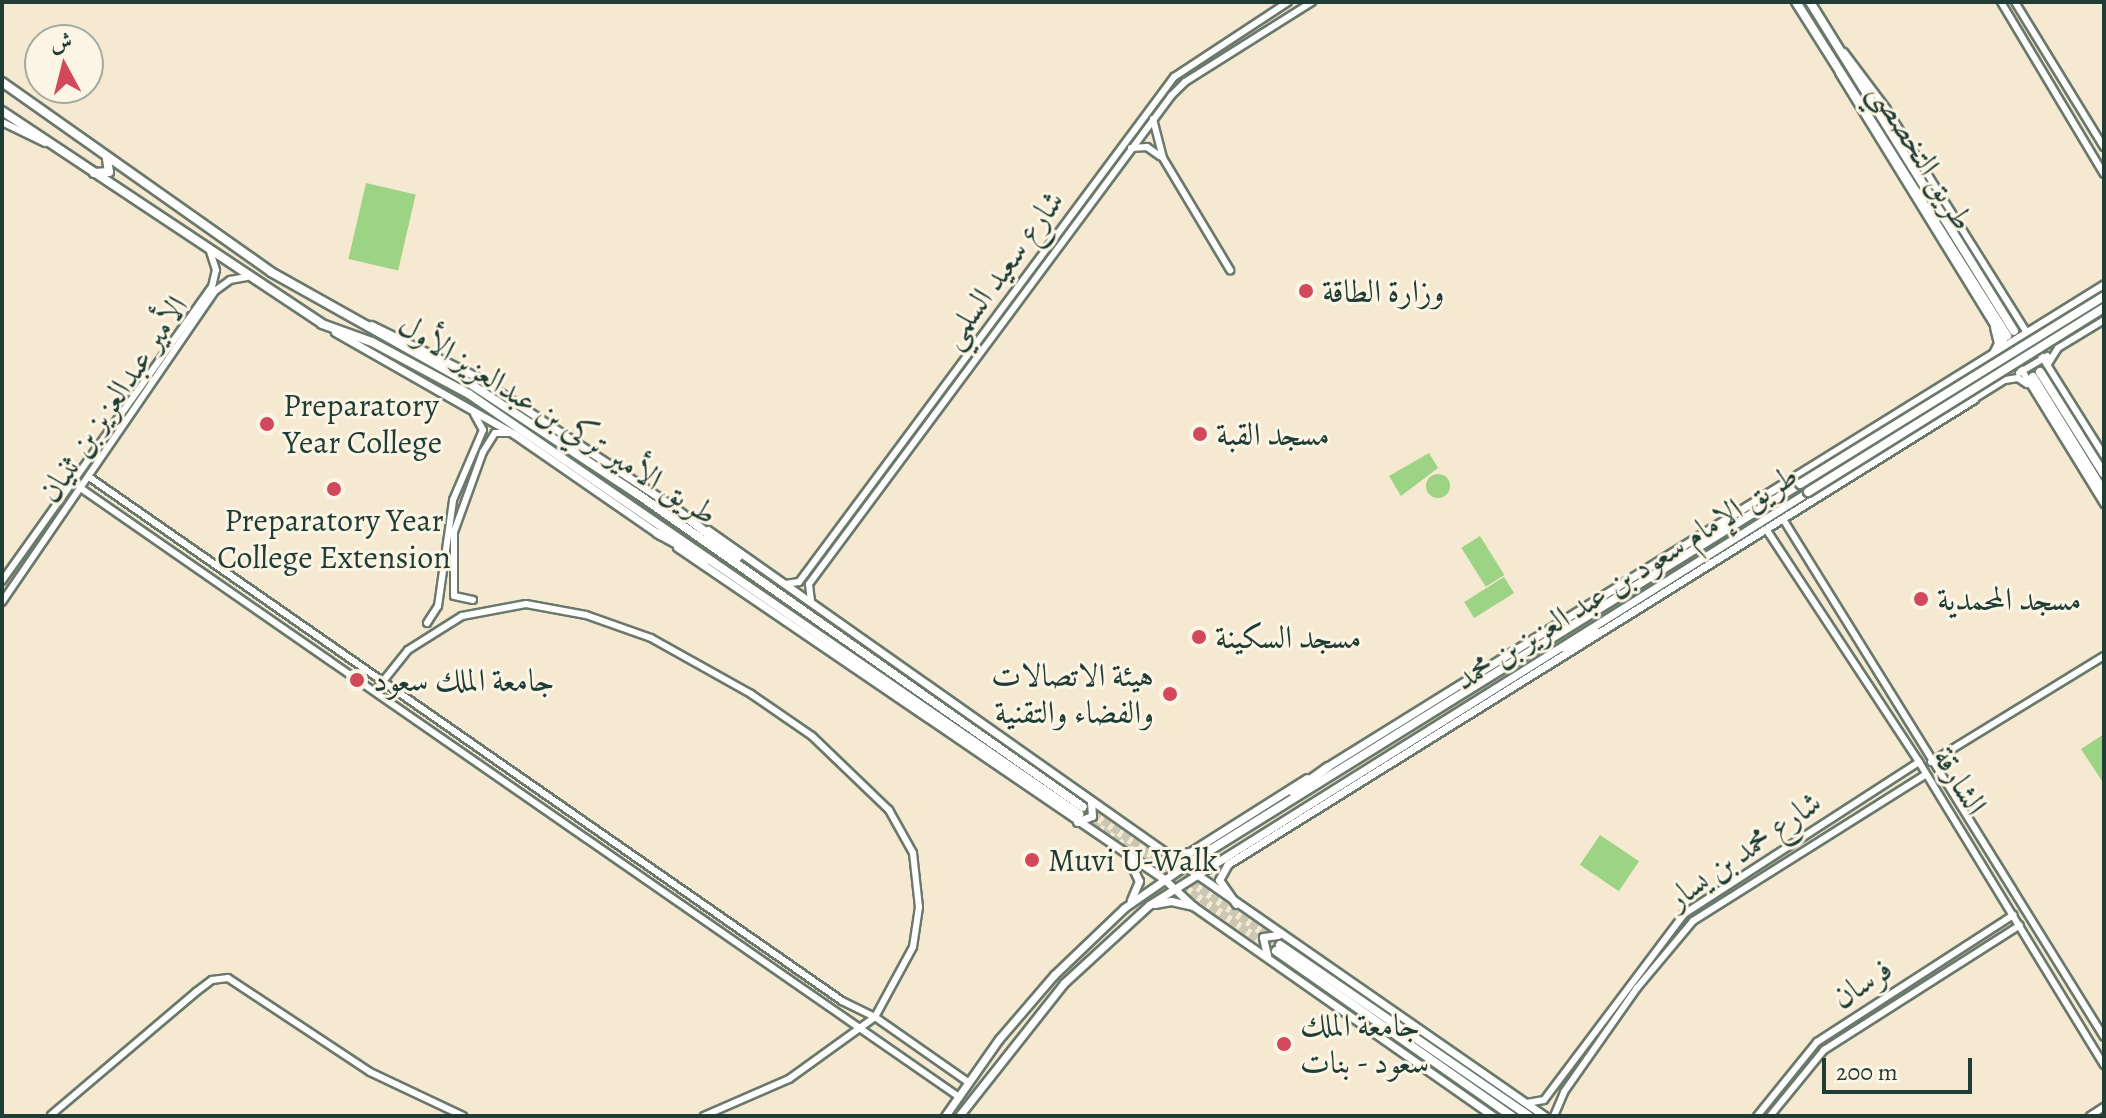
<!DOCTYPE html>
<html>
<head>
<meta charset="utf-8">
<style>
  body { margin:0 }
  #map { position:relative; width:2106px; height:1118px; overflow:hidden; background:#f6e9d1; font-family:Alegreya,Amiri,serif }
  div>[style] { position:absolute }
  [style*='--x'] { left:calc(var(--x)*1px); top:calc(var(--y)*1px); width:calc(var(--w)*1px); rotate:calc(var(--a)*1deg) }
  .green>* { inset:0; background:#9dd384; transform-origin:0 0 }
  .round { border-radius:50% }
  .primary-tunnel>* { height:8px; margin-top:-4px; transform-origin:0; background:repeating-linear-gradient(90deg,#cbc7b2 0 8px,transparent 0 12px) }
  .roads { filter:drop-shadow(2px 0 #6a796b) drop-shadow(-2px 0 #6a796b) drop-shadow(0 2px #6a796b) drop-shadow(0 -2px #6a796b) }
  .tertiary>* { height:6px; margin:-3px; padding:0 3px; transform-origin:3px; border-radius:3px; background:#fff }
  .secondary>* { height:7px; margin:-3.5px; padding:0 3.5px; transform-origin:3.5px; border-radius:3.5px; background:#fff }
  .primary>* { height:8px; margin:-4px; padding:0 4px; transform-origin:4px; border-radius:4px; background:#fff }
  .bridges { filter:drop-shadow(2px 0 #6a796b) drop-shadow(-2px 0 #6a796b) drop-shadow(0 2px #6a796b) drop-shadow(0 -2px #6a796b) }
  .primary-bridge>* { height:8px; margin:-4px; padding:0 4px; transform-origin:4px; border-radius:4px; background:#fff }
  .dots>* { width:22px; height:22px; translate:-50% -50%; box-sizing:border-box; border:4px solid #fcf5e5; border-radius:50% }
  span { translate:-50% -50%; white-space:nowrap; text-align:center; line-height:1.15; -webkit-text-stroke:6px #fcf5e5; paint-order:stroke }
  .street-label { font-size:32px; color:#1f3d34 }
  .poi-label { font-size:32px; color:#1f3d34 }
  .left { translate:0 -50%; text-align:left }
  .right { translate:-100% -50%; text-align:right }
  .frame { position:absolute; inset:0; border:4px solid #1f3d34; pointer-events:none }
  .north { position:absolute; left:24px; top:24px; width:80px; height:80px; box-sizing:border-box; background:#fcf5e5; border:2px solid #a4ab9e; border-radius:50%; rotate:353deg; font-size:22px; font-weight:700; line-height:32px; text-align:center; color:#1f3d34 }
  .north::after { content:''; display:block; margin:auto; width:28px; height:36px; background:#d1495b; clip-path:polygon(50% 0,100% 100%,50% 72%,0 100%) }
  .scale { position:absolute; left:1822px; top:1058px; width:150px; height:36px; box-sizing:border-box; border:4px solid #1f3d34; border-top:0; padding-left:10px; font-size:24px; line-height:28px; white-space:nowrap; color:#1f3d34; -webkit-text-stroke:6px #fcf5e5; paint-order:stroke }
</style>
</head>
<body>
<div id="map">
  <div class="green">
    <i style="left:366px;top:183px;width:51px;height:78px;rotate:13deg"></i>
    <i style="clip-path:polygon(1429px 453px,1438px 468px,1401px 496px,1389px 476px)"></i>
    <i class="round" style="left:1426px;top:474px;width:24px;height:24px"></i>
    <i style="left:1480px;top:536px;width:46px;height:22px;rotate:58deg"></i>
    <i style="left:1504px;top:577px;width:19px;height:47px;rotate:58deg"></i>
    <i style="clip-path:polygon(2104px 734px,2104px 784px,2081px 749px)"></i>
    <i style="left:1600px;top:835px;width:47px;height:36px;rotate:34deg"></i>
  </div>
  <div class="primary-tunnel">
    <i style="--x:2015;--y:332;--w:47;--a:58"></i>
    <i style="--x:2008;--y:337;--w:47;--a:58"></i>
    <i style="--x:1083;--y:807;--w:241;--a:35"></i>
    <i style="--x:1083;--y:817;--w:235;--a:34.8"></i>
  </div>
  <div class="roads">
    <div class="tertiary">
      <i style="--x:2001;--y:2;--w:200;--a:59.1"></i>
      <i style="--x:2015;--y:2;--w:170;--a:58.5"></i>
      <i style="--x:1844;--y:52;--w:70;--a:53.1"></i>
      <i style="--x:1886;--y:108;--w:410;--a:57.9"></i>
      <i style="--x:1839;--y:73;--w:506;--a:58.41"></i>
      <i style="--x:1153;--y:119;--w:40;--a:75.6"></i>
      <i style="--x:1163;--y:158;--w:131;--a:59.1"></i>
      <i style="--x:2;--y:122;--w:48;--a:26"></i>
      <i style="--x:1131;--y:148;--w:16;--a:-4"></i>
      <i style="--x:1147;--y:147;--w:16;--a:35"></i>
      <i style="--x:2048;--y:364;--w:19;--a:-58"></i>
      <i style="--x:2058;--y:348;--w:54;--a:-31.3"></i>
      <i style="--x:2019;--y:373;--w:33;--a:-31"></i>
      <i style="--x:1974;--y:399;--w:36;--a:-32"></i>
      <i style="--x:2005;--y:380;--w:13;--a:-9"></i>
      <i style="--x:2018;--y:378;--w:11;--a:34"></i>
      <i style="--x:89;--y:477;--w:917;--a:34.83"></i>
      <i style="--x:842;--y:1001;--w:37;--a:26"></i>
      <i style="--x:875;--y:1017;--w:113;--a:35"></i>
      <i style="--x:82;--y:489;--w:1067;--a:34.73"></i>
      <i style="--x:1783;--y:519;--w:609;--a:58.21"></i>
      <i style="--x:1766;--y:529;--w:279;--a:56.7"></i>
      <i style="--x:1919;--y:762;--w:355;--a:58.6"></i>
      <i style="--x:2;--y:581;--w:361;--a:-54.5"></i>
      <i style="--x:212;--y:287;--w:17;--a:-77"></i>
      <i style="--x:216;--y:270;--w:19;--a:-108"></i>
      <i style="--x:785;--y:584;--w:14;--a:-8"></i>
      <i style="--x:799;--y:582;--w:10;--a:-53"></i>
      <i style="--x:805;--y:574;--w:619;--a:-53.41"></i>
      <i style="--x:1174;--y:77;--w:136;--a:-33.3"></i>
      <i style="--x:473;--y:600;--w:19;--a:-168"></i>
      <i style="--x:454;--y:596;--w:64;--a:-90"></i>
      <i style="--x:454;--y:532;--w:85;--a:-70.1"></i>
      <i style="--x:483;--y:452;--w:22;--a:-58"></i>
      <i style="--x:495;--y:433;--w:14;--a:0"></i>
      <i style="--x:811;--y:601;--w:17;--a:-97"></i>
      <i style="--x:809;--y:584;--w:608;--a:-53.43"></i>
      <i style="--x:1171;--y:96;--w:20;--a:-45"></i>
      <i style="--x:1185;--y:82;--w:150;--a:-32.2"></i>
      <i style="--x:2;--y:602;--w:377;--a:-55.6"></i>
      <i style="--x:215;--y:291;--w:19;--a:-36"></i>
      <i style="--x:230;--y:280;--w:17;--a:-10"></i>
      <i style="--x:427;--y:623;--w:20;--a:-57"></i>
      <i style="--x:438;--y:606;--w:107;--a:-81.9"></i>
      <i style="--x:453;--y:500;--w:76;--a:-66.8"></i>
      <i style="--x:483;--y:430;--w:18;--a:-119"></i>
      <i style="--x:376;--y:690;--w:51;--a:-51.3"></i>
      <i style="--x:408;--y:650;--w:64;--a:-32.2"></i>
      <i style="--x:462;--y:616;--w:65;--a:-10.6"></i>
      <i style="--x:526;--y:604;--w:61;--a:10.4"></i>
      <i style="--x:586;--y:615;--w:69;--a:19.5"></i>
      <i style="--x:651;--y:638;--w:115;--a:29.2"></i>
      <i style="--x:751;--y:694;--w:74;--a:34.5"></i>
      <i style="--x:812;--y:736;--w:107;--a:43.9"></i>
      <i style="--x:889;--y:810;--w:49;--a:60.8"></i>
      <i style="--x:913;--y:853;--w:54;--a:83.7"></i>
      <i style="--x:919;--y:907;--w:40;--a:98.5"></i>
      <i style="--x:913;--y:947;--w:80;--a:118.5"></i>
      <i style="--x:875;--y:1017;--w:106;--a:144.2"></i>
      <i style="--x:789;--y:1079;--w:93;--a:156.5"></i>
      <i style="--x:1931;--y:762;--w:203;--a:-31.5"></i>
      <i style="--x:1527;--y:1103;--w:17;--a:-10"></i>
      <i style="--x:1544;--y:1100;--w:233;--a:-53"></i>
      <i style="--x:1684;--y:914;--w:280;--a:-32.9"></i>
      <i style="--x:51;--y:1115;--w:190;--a:-40.3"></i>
      <i style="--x:196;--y:992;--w:20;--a:-37"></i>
      <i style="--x:212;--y:980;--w:16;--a:-7"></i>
      <i style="--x:228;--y:978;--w:170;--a:33.5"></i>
      <i style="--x:370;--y:1072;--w:103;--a:25.3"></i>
      <i style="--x:1554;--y:1116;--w:26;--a:-67"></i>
      <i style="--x:1564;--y:1092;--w:127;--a:-54.9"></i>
      <i style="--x:1637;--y:988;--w:87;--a:-50.1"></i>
      <i style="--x:1693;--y:921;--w:275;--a:-32.2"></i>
      <i style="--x:1757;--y:1116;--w:95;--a:-51"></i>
      <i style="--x:1817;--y:1042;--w:234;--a:-32.9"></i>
      <i style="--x:1770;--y:1116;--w:85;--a:-50.7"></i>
      <i style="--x:1824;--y:1050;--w:232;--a:-32.5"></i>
      <i style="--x:2090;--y:1116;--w:17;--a:-33"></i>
    </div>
    <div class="secondary">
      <i style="--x:371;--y:325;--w:116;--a:26.1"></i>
      <i style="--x:475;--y:376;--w:235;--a:33.4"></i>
      <i style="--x:335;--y:332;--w:206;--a:29.7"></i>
      <i style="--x:514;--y:434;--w:178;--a:34.7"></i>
      <i style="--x:1992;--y:355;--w:13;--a:-63"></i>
      <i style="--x:1998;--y:343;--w:16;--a:-104"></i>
      <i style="--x:708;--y:530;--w:560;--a:35.19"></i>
      <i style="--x:1166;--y:853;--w:24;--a:-2"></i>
      <i style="--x:1190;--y:852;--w:138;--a:-32.3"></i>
      <i style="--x:1699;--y:539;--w:35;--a:-25"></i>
      <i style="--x:677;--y:547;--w:589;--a:34.28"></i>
      <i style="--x:1164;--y:879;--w:40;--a:43"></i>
      <i style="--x:1564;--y:648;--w:36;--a:-27"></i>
      <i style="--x:1325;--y:768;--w:917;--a:-31.85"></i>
      <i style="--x:1077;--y:822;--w:16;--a:-22"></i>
      <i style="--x:1092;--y:816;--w:14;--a:-94"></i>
      <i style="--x:1169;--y:855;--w:458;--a:34.8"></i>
      <i style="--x:1130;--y:862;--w:21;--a:65"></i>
      <i style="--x:1139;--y:881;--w:21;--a:113"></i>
      <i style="--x:1155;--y:904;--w:16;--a:-11"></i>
      <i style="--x:1171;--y:901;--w:23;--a:13"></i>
      <i style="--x:1193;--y:906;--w:366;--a:35"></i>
      <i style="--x:1236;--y:904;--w:29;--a:-125"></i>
      <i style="--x:1219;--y:880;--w:18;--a:-61"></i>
      <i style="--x:1228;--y:864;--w:879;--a:-31.94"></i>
      <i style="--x:1267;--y:955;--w:18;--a:-103"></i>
      <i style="--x:1263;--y:937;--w:15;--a:-8"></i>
      <i style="--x:945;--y:1116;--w:94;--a:-55"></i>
      <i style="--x:999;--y:1039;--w:84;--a:-49.3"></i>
      <i style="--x:1054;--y:975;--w:97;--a:-43.7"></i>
      <i style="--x:1124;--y:908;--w:72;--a:-34.8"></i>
      <i style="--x:959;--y:1116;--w:169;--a:-51.7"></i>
      <i style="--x:1064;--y:983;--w:115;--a:-42.5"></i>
      <i style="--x:1149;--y:905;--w:778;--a:-32.08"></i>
    </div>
    <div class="primary">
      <i style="--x:1796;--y:2;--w:395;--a:57.7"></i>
      <i style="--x:1810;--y:2;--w:387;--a:58.2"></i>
      <i style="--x:2;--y:82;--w:329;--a:35.2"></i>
      <i style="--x:271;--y:272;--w:227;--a:29.3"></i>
      <i style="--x:469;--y:383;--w:200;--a:33.4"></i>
      <i style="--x:636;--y:493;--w:546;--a:35.09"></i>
      <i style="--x:2;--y:111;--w:384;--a:33.6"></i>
      <i style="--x:322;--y:324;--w:53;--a:19.8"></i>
      <i style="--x:372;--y:342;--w:110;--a:28.2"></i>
      <i style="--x:469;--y:394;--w:741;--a:34.55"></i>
      <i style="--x:94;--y:173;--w:15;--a:-4"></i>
      <i style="--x:109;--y:172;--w:13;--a:-99"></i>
      <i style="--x:2040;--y:372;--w:120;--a:57.9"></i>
      <i style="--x:2033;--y:377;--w:135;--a:58.3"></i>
      <i style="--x:669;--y:504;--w:87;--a:37.5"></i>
      <i style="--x:657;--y:533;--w:56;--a:28.9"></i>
      <i style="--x:1293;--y:792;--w:43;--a:-35.5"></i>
      <i style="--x:1183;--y:867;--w:726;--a:-31.83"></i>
      <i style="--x:1280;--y:945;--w:302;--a:34.5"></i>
      <i style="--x:1276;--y:951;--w:288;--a:35"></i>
    </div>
  </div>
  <div class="bridges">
    <div class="primary-bridge">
      <i style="--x:1800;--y:484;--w:357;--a:-31.7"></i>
      <i style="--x:1808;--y:492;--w:349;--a:-31.9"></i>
    </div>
  </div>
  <div class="dots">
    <i style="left:1306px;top:291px;background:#d1495b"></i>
    <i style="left:267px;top:424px;background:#d1495b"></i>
    <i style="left:1200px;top:434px;background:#d1495b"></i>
    <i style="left:334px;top:489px;background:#d1495b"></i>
    <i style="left:1921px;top:599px;background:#d1495b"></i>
    <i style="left:1199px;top:637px;background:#d1495b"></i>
    <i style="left:357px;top:680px;background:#d1495b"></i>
    <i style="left:1170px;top:694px;background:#d1495b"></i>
    <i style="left:1032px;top:860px;background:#d1495b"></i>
    <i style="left:1284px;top:1044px;background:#d1495b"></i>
  </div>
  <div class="street-label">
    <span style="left:1922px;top:156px;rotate:58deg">طريق التخصصي</span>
    <span style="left:1002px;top:269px;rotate:-54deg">شارع سعيد السلمي</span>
    <span style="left:113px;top:399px;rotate:-56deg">الأمير عبدالعزيز بن ثنيان</span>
    <span style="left:558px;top:419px;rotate:32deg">طريق الأمير تركي بن عبدالعزيز الأول</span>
    <span style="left:1626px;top:577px;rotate:-32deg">طريق الإمام سعود بن عبد العزيز بن محمد</span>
    <span style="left:1960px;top:781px;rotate:58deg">الشارقة</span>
    <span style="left:1744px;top:850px;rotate:-35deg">شارع محمد بن يسار</span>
    <span style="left:1862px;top:983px;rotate:-33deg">فرسان</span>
  </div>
  <div class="poi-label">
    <span class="left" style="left:1322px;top:291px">وزارة الطاقة</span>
    <span class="left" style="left:283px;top:424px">Preparatory<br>Year College</span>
    <span class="left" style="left:1216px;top:434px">مسجد القبة</span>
    <span style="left:334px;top:539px">Preparatory Year<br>College Extension</span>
    <span class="left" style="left:1937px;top:599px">مسجد المحمدية</span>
    <span class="left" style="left:1215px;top:637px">مسجد السكينة</span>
    <span class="right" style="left:1154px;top:694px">هيئة الاتصالات<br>والفضاء والتقنية</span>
    <span class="left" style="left:373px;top:680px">جامعة الملك سعود</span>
    <span class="left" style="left:1048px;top:860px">Muvi U-Walk</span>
    <span class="left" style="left:1300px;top:1044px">جامعة الملك<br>سعود - بنات</span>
  </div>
  <div class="frame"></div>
  <div class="north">ش</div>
  <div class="scale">200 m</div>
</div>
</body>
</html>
